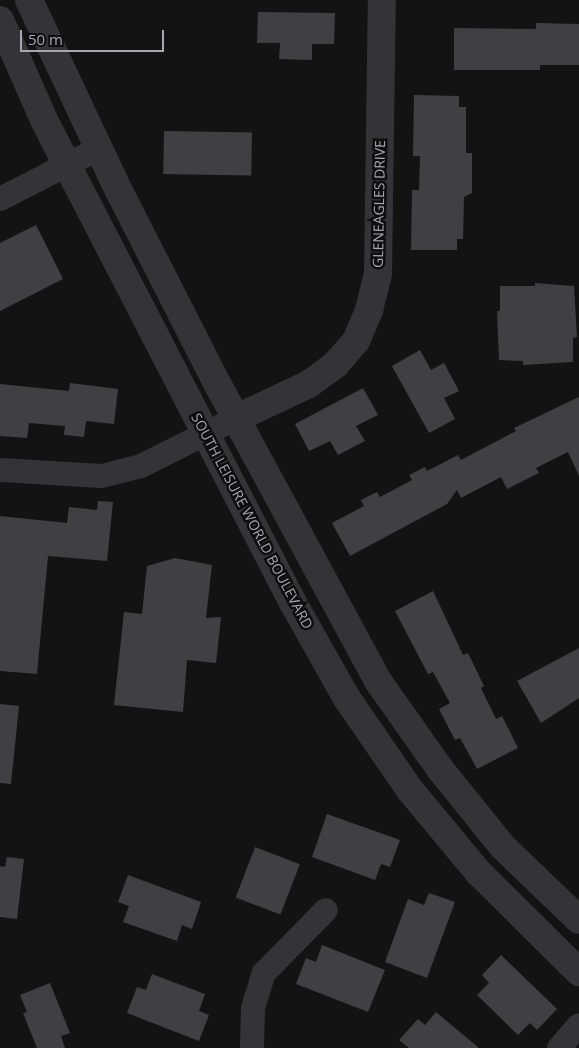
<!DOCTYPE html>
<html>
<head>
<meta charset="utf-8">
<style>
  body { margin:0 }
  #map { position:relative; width:579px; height:1048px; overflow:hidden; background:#131314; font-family:"Open Sans",sans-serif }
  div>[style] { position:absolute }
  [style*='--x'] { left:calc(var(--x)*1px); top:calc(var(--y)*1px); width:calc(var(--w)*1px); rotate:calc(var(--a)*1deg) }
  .building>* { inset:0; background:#404044; transform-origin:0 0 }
  .minor>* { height:24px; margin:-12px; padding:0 12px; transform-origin:12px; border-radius:12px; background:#343438 }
  .tertiary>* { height:28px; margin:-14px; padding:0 14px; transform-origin:14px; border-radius:14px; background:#343438 }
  span { translate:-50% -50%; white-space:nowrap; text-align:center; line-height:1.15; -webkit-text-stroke:5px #0e0e0f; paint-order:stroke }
  .street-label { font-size:14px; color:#a6a7b3 }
  .scale { position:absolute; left:20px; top:30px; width:144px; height:22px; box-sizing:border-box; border:2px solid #a6a7b3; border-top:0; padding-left:6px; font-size:15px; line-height:18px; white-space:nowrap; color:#a6a7b3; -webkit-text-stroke:4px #0e0e0f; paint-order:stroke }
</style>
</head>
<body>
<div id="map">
  <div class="building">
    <i style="clip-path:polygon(258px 12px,335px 13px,334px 44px,312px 44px,312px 60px,279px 59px,280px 43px,257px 43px)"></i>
    <i style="clip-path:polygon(536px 23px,579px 24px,579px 65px,540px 65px,540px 70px,454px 70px,454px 28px,536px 29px)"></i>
    <i style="clip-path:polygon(414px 95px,459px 96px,459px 107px,466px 107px,466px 153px,472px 153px,472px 193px,464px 197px,463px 239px,457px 239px,457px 250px,411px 250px,412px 190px,419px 190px,420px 156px,413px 156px)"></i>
    <i style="left:164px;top:131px;width:88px;height:43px;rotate:1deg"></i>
    <i style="clip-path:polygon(36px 225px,63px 279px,0 311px,0 243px)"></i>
    <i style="clip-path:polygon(535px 283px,574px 286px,577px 337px,573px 338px,573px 362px,523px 365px,523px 361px,499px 360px,497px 311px,500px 311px,500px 286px,535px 286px)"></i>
    <i style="clip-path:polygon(420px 350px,431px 370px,444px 363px,459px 391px,444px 398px,455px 419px,429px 433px,392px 366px)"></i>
    <i style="clip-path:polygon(70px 383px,118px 389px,114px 424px,86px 421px,84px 437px,64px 435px,65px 426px,29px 423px,27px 438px,0 436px,0 384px,69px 391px)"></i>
    <i style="clip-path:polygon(363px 388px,378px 415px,356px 426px,365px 441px,338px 455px,330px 441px,309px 451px,295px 424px)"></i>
    <i style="clip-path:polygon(579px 397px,579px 476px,568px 452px,536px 468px,539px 473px,507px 489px,501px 477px,461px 498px,457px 490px,447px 504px,350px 556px,332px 523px,364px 506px,361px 500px,377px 492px,380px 497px,412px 480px,409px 475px,425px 467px,427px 471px,458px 455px,461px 460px,516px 431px,514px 428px)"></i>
    <i style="clip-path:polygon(98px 501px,113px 502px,107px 561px,48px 556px,37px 674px,0 671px,0 516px,67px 523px,69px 507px,97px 510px)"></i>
    <i style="clip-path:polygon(175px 558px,212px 565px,206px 618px,221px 617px,216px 663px,187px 660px,183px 712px,114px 705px,124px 612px,142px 614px,147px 566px)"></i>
    <i style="clip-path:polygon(433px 591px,463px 655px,468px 653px,484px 686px,481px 688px,496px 719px,502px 716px,518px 748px,477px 769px,460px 738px,455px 740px,439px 709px,450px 703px,433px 672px,428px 674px,395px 611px)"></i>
    <i style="clip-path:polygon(579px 648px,579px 698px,541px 723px,517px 681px)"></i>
    <i style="clip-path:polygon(0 704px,19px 706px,11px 784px,0 783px)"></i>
    <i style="clip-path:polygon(327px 814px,400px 840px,390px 867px,381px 864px,375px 880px,312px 857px)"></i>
    <i style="left:255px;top:847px;width:48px;height:54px;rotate:21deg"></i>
    <i style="clip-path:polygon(7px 857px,24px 859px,17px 919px,0 917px,0 866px,5px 867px)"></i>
    <i style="clip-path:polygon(128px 875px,201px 902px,192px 929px,182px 925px,177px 941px,123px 922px,129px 906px,118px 902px)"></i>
    <i style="clip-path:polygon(429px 893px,455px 902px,427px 978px,385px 962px,408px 899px,424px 905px)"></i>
    <i style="clip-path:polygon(322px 945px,385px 970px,368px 1012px,296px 984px,306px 958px,316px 962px)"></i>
    <i style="clip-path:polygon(501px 955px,557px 1009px,537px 1030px,530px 1023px,518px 1035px,477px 995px,489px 983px,482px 975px)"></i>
    <i style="clip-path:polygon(152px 974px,205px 994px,199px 1011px,209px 1015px,199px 1041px,127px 1013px,137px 987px,146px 990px)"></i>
    <i style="clip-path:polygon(50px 983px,70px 1033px,61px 1036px,65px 1048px,37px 1048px,23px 1013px,27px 1012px,20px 995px)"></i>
    <i style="clip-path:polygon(436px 1012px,479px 1048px,409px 1048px,399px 1040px,418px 1019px,425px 1025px)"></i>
  </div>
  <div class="minor">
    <i style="--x:0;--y:199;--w:110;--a:-27"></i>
    <i style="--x:0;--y:470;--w:102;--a:3.4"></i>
    <i style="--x:102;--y:476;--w:40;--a:-14.4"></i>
    <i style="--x:141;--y:466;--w:107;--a:-26.6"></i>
    <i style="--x:252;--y:1048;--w:40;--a:-88.6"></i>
    <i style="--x:253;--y:1008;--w:37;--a:-73"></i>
    <i style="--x:264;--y:973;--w:88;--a:-45.5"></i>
    <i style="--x:559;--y:1048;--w:30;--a:-49"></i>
  </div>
  <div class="tertiary">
    <i style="--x:29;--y:0;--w:211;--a:64.8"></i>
    <i style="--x:119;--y:191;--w:218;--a:63"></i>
    <i style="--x:218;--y:385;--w:336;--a:61.6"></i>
    <i style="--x:378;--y:681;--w:108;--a:54.8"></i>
    <i style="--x:440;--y:769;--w:100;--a:51.1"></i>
    <i style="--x:503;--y:847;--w:105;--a:43.8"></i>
    <i style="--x:0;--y:20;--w:111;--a:66.2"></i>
    <i style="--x:45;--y:122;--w:539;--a:62.72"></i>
    <i style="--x:292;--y:601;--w:110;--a:60.6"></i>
    <i style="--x:346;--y:697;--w:113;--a:55.5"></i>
    <i style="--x:410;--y:790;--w:108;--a:50.3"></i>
    <i style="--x:479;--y:873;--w:141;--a:44.7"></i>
    <i style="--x:237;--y:418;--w:80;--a:-25.3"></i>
    <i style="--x:309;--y:384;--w:32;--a:-36"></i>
    <i style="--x:335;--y:365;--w:32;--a:-49"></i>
    <i style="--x:356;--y:341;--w:34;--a:-67"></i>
    <i style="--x:369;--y:310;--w:37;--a:-76"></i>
    <i style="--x:378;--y:274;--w:274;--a:-89.2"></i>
  </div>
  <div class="street-label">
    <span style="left:379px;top:204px;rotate:-89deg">GLENEAGLES DRIVE</span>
    <span style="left:252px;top:521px;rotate:62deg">SOUTH LEISURE WORLD BOULEVARD</span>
  </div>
  <div class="scale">50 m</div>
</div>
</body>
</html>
